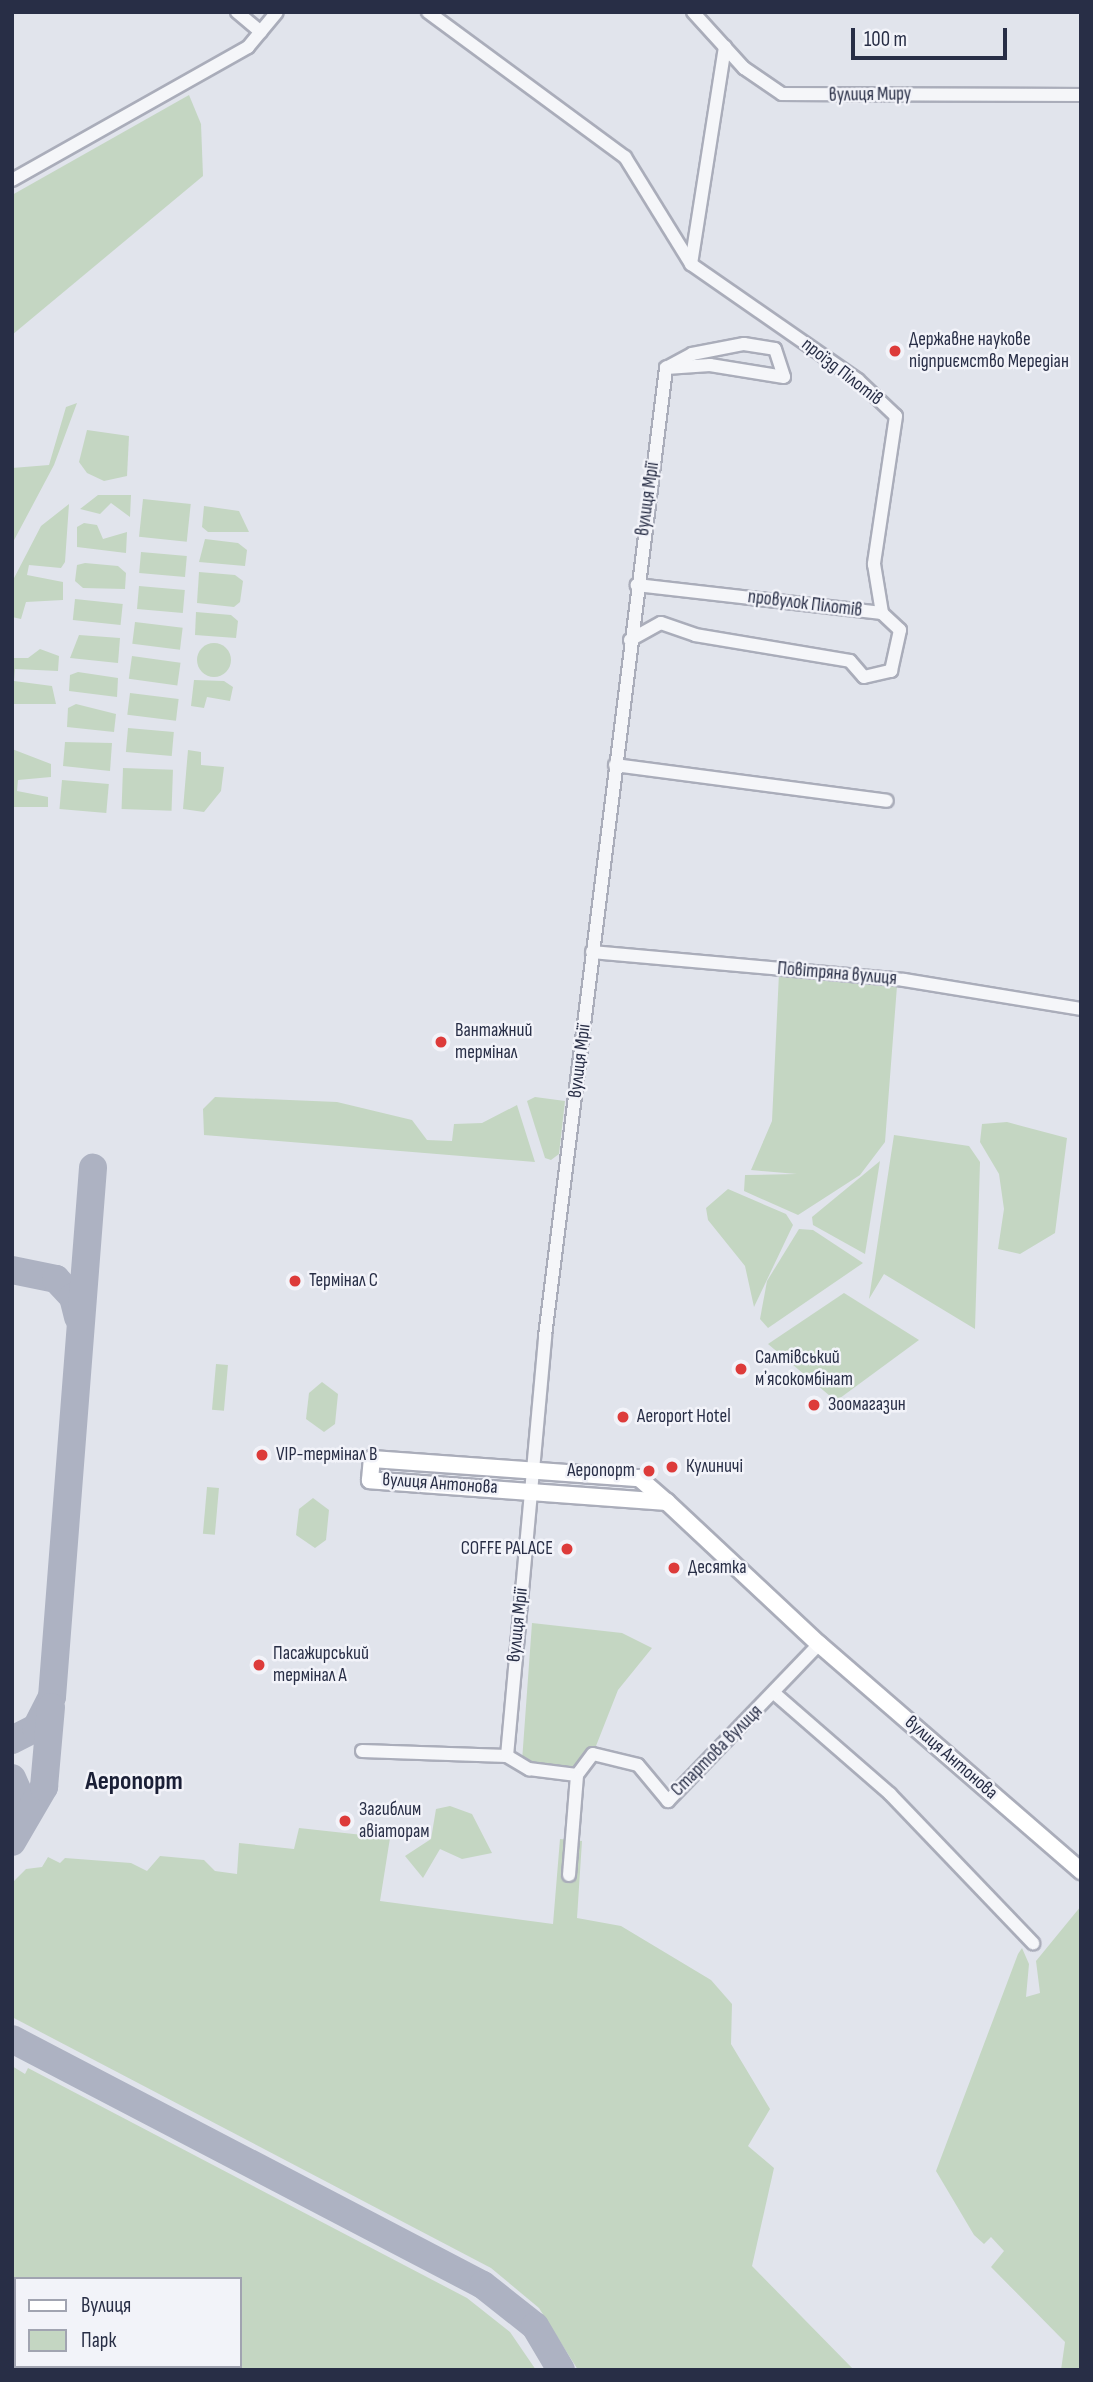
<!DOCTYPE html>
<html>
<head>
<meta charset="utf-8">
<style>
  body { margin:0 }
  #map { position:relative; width:1093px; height:2382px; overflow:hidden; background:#e1e4ec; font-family:"Sofia Sans Condensed",sans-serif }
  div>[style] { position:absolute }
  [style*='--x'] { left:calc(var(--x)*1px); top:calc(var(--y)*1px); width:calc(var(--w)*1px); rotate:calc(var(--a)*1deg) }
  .green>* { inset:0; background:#c4d6c2; transform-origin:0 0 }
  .round { border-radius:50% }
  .taxiway>* { height:28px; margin:-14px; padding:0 14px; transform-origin:14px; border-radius:14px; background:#adb2c2 }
  .runway>* { height:70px; margin:-35px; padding:0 35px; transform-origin:35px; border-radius:35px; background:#adb2c2 }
  .roads { filter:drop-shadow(2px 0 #aaadba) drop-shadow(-2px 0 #aaadba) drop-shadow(0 2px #aaadba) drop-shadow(0 -2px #aaadba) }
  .minor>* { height:12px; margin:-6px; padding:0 6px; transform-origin:6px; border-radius:6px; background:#f5f6f9 }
  .major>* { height:16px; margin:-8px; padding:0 8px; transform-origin:8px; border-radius:8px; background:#fff }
  .dots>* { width:19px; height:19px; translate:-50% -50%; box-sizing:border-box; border:4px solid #f2f3f9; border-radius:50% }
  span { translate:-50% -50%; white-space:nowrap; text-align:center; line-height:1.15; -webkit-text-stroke:5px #f2f3f9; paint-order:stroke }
  .street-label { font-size:19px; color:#282e46 }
  .poi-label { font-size:19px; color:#282e46 }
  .left { translate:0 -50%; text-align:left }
  .right { translate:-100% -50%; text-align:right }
  .district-label { font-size:26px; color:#1a1f36; font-weight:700 }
  .frame { position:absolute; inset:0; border:14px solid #282e46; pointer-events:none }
  .legend { position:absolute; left:14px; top:2277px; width:228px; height:91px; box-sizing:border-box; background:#f2f3f9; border:2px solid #a1a4b1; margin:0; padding:9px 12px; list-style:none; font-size:21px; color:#282e46 }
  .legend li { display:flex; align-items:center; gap:14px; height:35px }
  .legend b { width:35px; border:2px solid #a1a4b1 }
  .scale { position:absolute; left:851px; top:28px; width:156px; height:32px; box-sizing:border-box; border:4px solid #282e46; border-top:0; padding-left:9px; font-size:21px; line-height:24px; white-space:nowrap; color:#282e46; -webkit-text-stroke:5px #f2f3f9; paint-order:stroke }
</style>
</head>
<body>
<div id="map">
  <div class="green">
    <i style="clip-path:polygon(189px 95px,201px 124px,203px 176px,12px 335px,12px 195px)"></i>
    <i style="clip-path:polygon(77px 403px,54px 465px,12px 544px,12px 468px,49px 465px,66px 407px)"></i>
    <i style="clip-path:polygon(87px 430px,129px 436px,127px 476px,104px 481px,87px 473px,79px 462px)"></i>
    <i style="clip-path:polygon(98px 495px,131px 495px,130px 517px,111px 503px,100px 514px,80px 509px)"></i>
    <i style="left:143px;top:499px;width:48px;height:38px;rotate:6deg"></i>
    <i style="clip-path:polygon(69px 504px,65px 562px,61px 568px,29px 565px,27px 575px,63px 582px,63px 600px,26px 602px,21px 619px,12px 617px,12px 582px,41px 526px)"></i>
    <i style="clip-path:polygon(204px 506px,239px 511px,249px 532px,208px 532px,202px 527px)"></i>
    <i style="clip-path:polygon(84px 523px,97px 525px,103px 539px,127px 532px,126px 553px,77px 547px,77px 527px)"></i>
    <i style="clip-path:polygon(205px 539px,238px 543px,247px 550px,245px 566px,199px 562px)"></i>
    <i style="left:141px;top:552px;width:46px;height:21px;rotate:5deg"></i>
    <i style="clip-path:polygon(85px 563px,118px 566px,126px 573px,125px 589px,83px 588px,75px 581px,77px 565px)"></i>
    <i style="clip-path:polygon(199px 572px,235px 575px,243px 581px,240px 602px,234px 607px,197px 603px)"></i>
    <i style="left:139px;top:586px;width:46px;height:23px;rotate:5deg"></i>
    <i style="left:75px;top:599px;width:48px;height:21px;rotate:6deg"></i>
    <i style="clip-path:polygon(196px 612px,231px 615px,238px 621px,236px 638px,195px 635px)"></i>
    <i style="left:135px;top:622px;width:48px;height:22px;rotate:7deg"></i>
    <i style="clip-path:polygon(79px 635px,120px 638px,118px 663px,70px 658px)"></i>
    <i class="round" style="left:197px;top:643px;width:34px;height:34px"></i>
    <i style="clip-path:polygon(40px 649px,59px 656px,58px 671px,15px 669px,14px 681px,52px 686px,56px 704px,12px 704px,12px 658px,28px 658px)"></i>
    <i style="left:132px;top:656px;width:49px;height:23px;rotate:8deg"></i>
    <i style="clip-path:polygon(78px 672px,118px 678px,117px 697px,69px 691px,70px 675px)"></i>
    <i style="clip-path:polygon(194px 680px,224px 681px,233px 687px,230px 701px,207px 697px,204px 708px,191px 706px)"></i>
    <i style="left:130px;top:693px;width:49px;height:22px;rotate:7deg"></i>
    <i style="clip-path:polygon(76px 704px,116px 714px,114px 732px,67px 727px,68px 708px)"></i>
    <i style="left:128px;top:728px;width:46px;height:24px;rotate:5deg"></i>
    <i style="clip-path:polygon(65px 742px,112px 743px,110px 771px,63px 766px)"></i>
    <i style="clip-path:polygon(12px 749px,51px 764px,51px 777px,18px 780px,17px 791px,48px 797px,48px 807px,12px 807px)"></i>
    <i style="clip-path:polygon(188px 750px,201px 752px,201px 765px,224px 767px,221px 791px,204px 812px,183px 809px)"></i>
    <i style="left:123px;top:768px;width:50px;height:41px;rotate:2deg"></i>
    <i style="left:62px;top:780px;width:47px;height:29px;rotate:5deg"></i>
    <i style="clip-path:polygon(779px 973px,897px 986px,885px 1142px,860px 1175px,798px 1215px,744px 1191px,745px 1175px,797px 1174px,751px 1170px,772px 1121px)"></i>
    <i style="clip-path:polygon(215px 1097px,337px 1102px,412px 1120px,427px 1140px,452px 1141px,454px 1124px,482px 1123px,517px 1105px,535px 1162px,204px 1135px,203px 1109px)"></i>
    <i style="clip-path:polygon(535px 1097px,565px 1101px,559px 1154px,551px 1160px,545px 1158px,527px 1101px)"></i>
    <i style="clip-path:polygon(1007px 1122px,1067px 1138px,1055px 1233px,1020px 1254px,998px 1249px,1004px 1209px,999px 1174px,980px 1142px,982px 1124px)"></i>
    <i style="clip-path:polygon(894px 1135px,969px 1146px,980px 1162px,975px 1329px,884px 1274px,869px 1299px)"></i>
    <i style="clip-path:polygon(880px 1161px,865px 1254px,813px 1225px,812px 1217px)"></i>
    <i style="clip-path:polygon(728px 1189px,786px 1214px,793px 1225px,754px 1307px,745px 1266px,708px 1220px,706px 1208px)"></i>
    <i style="clip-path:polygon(799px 1229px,813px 1230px,863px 1263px,768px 1328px,760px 1319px,767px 1281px)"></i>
    <i style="clip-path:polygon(844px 1293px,919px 1340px,836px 1401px,768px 1344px)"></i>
    <i style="left:216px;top:1364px;width:12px;height:46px;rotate:5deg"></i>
    <i style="clip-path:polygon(322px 1382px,338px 1394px,335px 1424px,324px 1432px,306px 1419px,309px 1393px)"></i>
    <i style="left:207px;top:1487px;width:12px;height:47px;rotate:5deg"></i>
    <i style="clip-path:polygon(313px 1498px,329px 1510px,326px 1540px,315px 1548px,296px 1535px,299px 1509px)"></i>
    <i style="clip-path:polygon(532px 1623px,622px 1633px,652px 1648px,618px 1690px,594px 1751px,587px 1750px,575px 1771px,522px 1761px)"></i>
    <i style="clip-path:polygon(450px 1806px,472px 1814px,492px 1853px,462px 1859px,440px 1849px,423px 1878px,405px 1856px,431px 1839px,436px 1809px)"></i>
    <i style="clip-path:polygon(299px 1828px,390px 1838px,380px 1901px,553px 1924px,560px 1839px,582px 1841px,577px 1918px,621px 1926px,711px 1980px,732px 2004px,731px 2044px,770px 2109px,748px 2146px,774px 2168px,752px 2266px,854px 2370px,578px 2370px,539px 2308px,491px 2268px,12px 2017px,12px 1883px,26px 1869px,42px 1867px,48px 1857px,60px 1863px,65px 1858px,131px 1863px,147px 1871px,160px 1856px,204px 1860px,215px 1871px,237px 1874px,239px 1843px,294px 1849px)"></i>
    <i style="clip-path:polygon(1081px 1906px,1081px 2370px,1061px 2370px,1065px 2342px,991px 2267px,1004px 2251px,991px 2237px,984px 2244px,974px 2235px,936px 2171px,1018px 1954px,1022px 1948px,1029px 1964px,1026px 1997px,1040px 1993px,1036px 1961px)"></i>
    <i style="clip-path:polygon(12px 2066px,25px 2074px,28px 2068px,467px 2298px,510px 2332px,536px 2370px,165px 2370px,158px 2366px,240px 2366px,240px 2279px,16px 2279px,12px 2289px)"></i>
  </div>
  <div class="taxiway">
    <i style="--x:12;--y:1270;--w:45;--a:11.6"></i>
    <i style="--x:56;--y:1279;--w:25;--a:47"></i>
    <i style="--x:73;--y:1297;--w:21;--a:76"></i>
    <i style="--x:12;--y:1740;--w:27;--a:-27"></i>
    <i style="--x:36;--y:1728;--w:35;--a:-63"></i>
    <i style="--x:52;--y:1697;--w:531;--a:-85.57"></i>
    <i style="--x:12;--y:1778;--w:27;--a:66"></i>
    <i style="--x:23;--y:1803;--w:23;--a:97"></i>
    <i style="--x:12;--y:1842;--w:64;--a:-59.8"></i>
    <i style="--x:44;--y:1787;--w:80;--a:-85"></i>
    <i style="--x:12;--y:2039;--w:531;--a:27.58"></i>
    <i style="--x:483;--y:2285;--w:66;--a:38.3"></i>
    <i style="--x:535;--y:2326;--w:51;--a:59.4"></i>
  </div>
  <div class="runway">
    <i style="--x:12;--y:2331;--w:4;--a:14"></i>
    <i style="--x:80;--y:2366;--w:8;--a:30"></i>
  </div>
  <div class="roads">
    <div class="minor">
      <i style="--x:237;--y:12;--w:31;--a:40"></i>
      <i style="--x:428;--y:12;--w:245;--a:36.4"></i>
      <i style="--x:625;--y:157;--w:126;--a:58.3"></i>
      <i style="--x:691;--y:264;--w:203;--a:34.8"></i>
      <i style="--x:858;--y:380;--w:52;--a:43.5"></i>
      <i style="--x:896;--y:416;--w:150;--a:98.5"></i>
      <i style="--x:874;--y:564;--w:50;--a:80.7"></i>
      <i style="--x:693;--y:12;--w:76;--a:47.7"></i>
      <i style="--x:744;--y:68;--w:46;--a:34.4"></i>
      <i style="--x:782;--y:94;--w:299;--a:0.2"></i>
      <i style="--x:12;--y:180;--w:271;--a:-29.4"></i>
      <i style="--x:248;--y:47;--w:45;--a:-50.4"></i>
      <i style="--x:691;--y:264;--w:220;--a:-81.1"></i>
      <i style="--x:744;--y:344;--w:31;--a:9"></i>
      <i style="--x:775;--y:349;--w:29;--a:72"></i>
      <i style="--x:784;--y:377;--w:75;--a:-170.8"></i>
      <i style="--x:710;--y:365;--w:44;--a:176.1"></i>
      <i style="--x:666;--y:368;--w:30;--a:-28"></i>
      <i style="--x:692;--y:354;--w:53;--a:-10.9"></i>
      <i style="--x:630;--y:640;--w:35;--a:-29"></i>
      <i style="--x:661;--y:623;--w:36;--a:19"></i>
      <i style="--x:695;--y:635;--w:157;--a:9.5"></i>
      <i style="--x:850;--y:661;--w:21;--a:49"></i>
      <i style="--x:864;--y:677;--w:28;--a:-13"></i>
      <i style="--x:891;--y:671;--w:42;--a:-77.6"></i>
      <i style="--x:900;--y:630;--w:25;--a:-137"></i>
      <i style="--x:882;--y:613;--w:247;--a:-173.5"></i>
      <i style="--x:615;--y:765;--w:274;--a:7.5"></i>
      <i style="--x:592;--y:952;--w:313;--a:5.1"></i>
      <i style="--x:904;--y:980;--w:179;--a:9.3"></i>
      <i style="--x:774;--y:1693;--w:154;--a:41"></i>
      <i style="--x:890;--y:1794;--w:207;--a:46.2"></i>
      <i style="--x:362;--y:1751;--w:145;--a:2"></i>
      <i style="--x:507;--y:1756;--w:26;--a:31"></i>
      <i style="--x:529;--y:1769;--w:48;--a:7.1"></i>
      <i style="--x:577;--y:1775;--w:26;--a:-53"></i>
      <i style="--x:593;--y:1754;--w:46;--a:13.7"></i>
      <i style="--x:638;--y:1765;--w:47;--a:50.2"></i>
      <i style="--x:668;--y:1801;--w:218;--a:-46.1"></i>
      <i style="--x:507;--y:1756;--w:422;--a:-84.8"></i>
      <i style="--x:545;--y:1336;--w:976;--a:-82.87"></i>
      <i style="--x:569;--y:1875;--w:100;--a:-85.4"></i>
    </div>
    <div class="major">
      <i style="--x:667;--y:1502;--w:298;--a:-175.8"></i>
      <i style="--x:370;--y:1480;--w:21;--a:-85"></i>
      <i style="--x:372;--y:1459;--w:268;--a:4.1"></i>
      <i style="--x:639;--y:1478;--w:37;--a:41"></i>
      <i style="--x:667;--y:1502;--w:208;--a:43.1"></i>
      <i style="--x:819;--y:1644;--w:347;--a:40.9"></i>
    </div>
  </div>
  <div class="dots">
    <i style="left:895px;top:351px;background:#dd3b3a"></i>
    <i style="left:441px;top:1042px;background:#dd3b3a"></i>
    <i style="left:295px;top:1281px;background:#dd3b3a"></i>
    <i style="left:741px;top:1369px;background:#dd3b3a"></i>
    <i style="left:814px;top:1405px;background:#dd3b3a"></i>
    <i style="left:623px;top:1417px;background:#dd3b3a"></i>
    <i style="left:262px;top:1455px;background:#dd3b3a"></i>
    <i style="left:672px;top:1467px;background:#dd3b3a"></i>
    <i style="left:649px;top:1471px;background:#dd3b3a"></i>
    <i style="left:567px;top:1549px;background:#dd3b3a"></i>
    <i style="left:674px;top:1568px;background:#dd3b3a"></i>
    <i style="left:259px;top:1665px;background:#dd3b3a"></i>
    <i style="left:345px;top:1821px;background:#dd3b3a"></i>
  </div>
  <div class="street-label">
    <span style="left:870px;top:95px;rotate:-1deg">вулиця Миру</span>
    <span style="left:842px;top:372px;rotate:38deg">проїзд Пілотів</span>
    <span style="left:648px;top:499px;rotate:-82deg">вулиця Мрії</span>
    <span style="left:805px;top:604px;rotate:7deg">провулок Пілотів</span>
    <span style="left:837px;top:974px;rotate:5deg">Повітряна вулиця</span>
    <span style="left:580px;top:1061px;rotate:-83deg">вулиця Мрії</span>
    <span style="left:440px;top:1484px;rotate:4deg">вулиця Антонова</span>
    <span style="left:518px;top:1625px;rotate:-84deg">вулиця Мрії</span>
    <span style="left:717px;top:1751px;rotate:-45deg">Стартова вулиця</span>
    <span style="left:951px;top:1758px;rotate:41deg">вулиця Антонова</span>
  </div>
  <div class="poi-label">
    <span class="left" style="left:909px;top:351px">Державне наукове<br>підприємство Мередіан</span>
    <span class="left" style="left:455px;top:1042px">Вантажний<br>термінал</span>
    <span class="left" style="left:309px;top:1281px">Термінал C</span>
    <span class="left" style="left:755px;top:1369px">Салтівський<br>мʼясокомбінат</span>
    <span class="left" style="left:828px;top:1405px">Зоомагазин</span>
    <span class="left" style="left:637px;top:1417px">Aeroport Hotel</span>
    <span class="left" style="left:276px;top:1455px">VIP-термінал B</span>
    <span class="left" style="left:686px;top:1467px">Кулиничі</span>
    <span class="right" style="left:635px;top:1471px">Аеропорт</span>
    <span class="right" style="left:553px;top:1549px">COFFE PALACE</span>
    <span class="left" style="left:688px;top:1568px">Десятка</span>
    <span class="left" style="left:273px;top:1665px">Пасажирський<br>термінал A</span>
    <span class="left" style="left:359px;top:1821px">Загиблим<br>авіаторам</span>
  </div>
  <div class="district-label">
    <span style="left:134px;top:1782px">Аеропорт</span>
  </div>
  <div class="frame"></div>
  <ul class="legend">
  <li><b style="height:9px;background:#fff"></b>Вулиця</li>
  <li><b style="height:19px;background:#c4d6c2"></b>Парк</li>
  </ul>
  <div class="scale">100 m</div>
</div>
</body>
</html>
